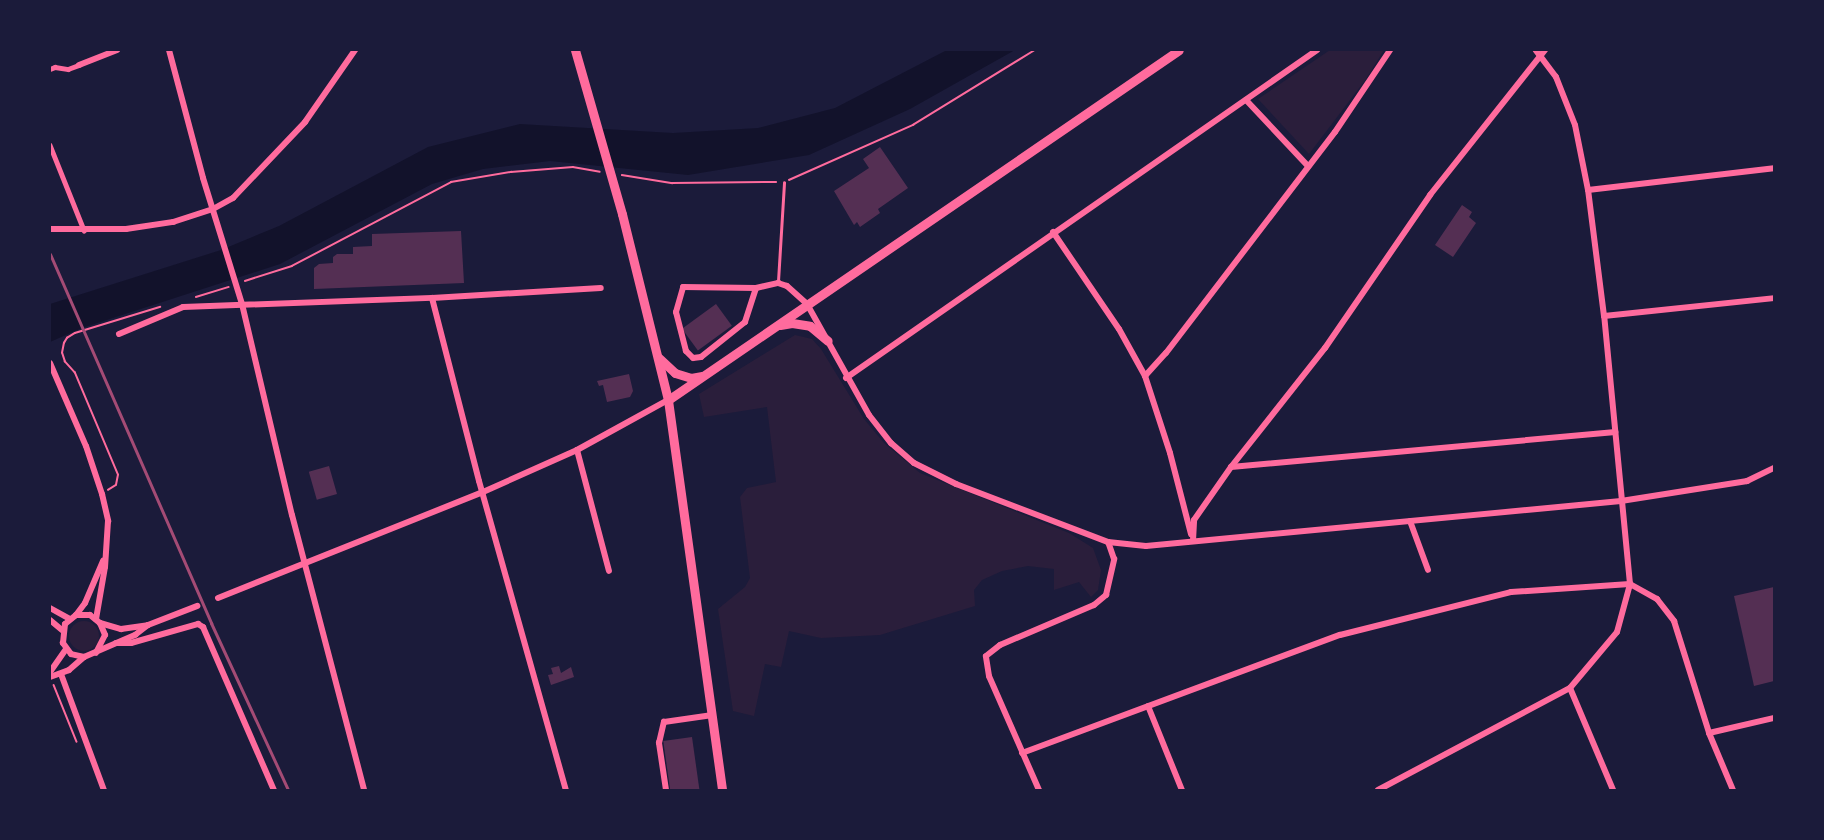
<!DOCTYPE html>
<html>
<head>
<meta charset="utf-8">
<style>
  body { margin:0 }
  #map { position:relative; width:1824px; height:840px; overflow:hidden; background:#1b1b3a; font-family:"Asap Condensed",sans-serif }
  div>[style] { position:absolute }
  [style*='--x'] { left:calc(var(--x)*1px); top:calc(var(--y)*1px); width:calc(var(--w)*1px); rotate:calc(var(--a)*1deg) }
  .green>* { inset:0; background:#2a1e3b }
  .round { border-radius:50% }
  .water>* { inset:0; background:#12122b }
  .building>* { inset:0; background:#542f53; transform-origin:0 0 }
  .path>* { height:1.5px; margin:-0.75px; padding:0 0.75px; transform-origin:0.75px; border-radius:0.75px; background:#ff6b9d }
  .service>* { height:3px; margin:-1.5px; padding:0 1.5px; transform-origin:1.5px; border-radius:1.5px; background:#ff6b9d }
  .pedestrian>* { height:4.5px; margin:-2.25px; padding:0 2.25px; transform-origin:2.25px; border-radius:2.25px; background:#ff6b9d }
  .minor>* { height:6px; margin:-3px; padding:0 3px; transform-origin:3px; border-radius:3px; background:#ff6b9d }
  .primary>* { height:9px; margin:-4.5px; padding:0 4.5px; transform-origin:4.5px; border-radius:4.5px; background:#ff6b9d }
  .rail>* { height:3px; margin:-1.5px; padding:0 1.5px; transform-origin:1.5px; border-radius:1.5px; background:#a44b75 }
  span { translate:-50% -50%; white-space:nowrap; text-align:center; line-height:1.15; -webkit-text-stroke:5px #1b1b3a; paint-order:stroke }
  .frame { position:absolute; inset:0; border:51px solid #1b1b3a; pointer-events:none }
</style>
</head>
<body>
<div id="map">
  <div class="green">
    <i style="clip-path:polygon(1330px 50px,1384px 50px,1366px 79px,1309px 154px,1258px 99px)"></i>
    <i style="clip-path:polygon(795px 335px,812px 339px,821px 349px,864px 419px,884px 443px,920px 473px,1069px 533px,1093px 548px,1101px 570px,1098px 590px,1091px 597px,1079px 582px,1054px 590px,1054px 569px,1028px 566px,1002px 571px,982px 580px,974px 590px,975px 606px,880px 635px,821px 638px,789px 631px,781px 667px,765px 664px,754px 716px,733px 711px,718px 609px,745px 587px,750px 578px,740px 497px,747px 488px,776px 482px,767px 407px,704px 417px,699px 394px)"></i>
    <i class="round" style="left:69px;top:621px;width:30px;height:30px"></i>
  </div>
  <div class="water">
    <i style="clip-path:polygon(947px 50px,1015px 50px,910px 109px,809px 155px,688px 175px,550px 161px,483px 169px,432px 184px,280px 264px,82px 328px,50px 342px,50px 304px,221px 250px,279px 226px,428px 147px,520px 124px,673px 133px,758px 128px,835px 108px)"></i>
  </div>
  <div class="building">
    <i style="clip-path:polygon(880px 147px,908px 188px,878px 209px,880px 213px,860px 227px,857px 222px,854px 225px,834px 191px,869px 168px,863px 159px)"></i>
    <i style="clip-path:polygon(1462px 205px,1472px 212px,1469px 217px,1476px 223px,1453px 257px,1435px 245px)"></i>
    <i style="clip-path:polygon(461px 231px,464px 283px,314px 289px,314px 268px,319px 264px,333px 263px,333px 257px,337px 254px,353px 254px,353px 247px,372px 246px,372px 234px)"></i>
    <i style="left:716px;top:304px;width:27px;height:42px;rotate:54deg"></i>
    <i style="clip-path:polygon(629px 374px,633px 391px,630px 397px,607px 402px,603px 385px,599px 386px,597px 381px)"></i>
    <i style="left:329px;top:466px;width:29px;height:21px;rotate:74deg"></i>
    <i style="clip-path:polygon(1774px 587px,1774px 681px,1754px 686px,1734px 596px)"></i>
    <i style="clip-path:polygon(559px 666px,561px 673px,571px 667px,574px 677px,551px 685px,548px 675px,553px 674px,551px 668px)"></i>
    <i style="left:692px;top:737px;width:53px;height:29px;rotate:82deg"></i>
  </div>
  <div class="path">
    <i style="--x:622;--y:175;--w:51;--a:9.1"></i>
    <i style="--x:672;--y:183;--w:104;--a:-0.6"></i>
    <i style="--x:789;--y:180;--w:136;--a:-23.9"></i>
    <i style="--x:913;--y:125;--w:143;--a:-31.6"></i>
    <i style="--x:245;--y:281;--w:49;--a:-17.7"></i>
    <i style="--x:292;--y:266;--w:180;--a:-27.8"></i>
    <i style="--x:451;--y:182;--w:61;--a:-9.5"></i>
    <i style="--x:511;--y:172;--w:62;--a:-4.6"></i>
    <i style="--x:573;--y:167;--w:27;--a:10"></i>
    <i style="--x:196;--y:297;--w:34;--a:-17"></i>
    <i style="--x:108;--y:490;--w:9;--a:-32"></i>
    <i style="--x:116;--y:485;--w:10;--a:-79"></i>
    <i style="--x:118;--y:475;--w:111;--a:-112.9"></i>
    <i style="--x:75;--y:373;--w:15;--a:-132"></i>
    <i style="--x:65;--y:362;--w:9;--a:-108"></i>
    <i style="--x:62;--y:353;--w:10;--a:-79"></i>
    <i style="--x:64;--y:343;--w:6;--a:-59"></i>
    <i style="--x:67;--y:338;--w:9;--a:-32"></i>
    <i style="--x:75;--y:333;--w:89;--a:-17"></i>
    <i style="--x:54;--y:685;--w:61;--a:68"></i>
  </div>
  <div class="service">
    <i style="--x:778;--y:281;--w:99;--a:-86.5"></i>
  </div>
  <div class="pedestrian">
    <i style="--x:50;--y:69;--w:5;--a:-22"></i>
    <i style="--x:55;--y:67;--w:13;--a:9"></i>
    <i style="--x:68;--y:69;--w:12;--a:-20"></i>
    <i style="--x:50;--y:145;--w:92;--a:68.2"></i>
  </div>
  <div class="minor">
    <i style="--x:169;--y:50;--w:132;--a:75.1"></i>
    <i style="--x:203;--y:178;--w:132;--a:72.8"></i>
    <i style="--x:242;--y:304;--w:217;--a:76.7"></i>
    <i style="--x:292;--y:515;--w:284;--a:75.3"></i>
    <i style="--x:79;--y:65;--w:41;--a:-21.5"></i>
    <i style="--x:1246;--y:100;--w:91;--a:46.8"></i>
    <i style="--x:1588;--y:190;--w:187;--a:-6.7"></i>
    <i style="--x:50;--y:229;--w:76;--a:0"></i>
    <i style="--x:126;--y:229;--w:48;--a:-8.5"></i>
    <i style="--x:173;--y:222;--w:42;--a:-18"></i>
    <i style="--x:213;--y:209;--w:23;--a:-29"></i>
    <i style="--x:233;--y:198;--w:105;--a:-46.5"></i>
    <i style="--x:305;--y:122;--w:88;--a:-55.2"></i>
    <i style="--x:1053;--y:232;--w:117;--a:55.8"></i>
    <i style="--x:1119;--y:329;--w:54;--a:61"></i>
    <i style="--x:1145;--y:376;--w:81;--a:72"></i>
    <i style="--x:1170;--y:453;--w:84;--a:75.5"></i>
    <i style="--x:756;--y:288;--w:36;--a:108"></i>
    <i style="--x:745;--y:322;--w:56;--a:141.5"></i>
    <i style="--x:701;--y:357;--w:8;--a:173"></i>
    <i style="--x:693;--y:358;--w:10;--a:-135"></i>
    <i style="--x:686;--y:351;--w:40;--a:-104.4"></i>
    <i style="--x:676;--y:312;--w:26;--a:-74"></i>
    <i style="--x:683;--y:287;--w:73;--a:0.8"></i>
    <i style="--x:756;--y:288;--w:23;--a:-13"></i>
    <i style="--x:778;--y:283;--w:9;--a:18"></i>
    <i style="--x:787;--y:286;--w:27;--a:42"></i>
    <i style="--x:807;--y:304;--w:127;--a:60.8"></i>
    <i style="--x:869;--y:415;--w:36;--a:52"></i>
    <i style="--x:891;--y:443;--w:30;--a:41"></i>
    <i style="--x:914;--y:463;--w:47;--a:26.6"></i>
    <i style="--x:956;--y:484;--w:163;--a:20.9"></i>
    <i style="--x:1108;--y:542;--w:38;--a:6"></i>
    <i style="--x:1146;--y:546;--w:477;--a:-5.4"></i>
    <i style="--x:1621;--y:501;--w:128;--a:-9"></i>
    <i style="--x:1747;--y:481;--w:30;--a:-26"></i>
    <i style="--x:432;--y:298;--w:189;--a:75.6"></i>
    <i style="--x:479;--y:481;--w:321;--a:74.3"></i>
    <i style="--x:1604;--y:316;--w:171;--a:-6"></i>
    <i style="--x:119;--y:334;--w:69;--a:-22.9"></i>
    <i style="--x:183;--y:307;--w:249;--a:-2.1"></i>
    <i style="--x:432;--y:298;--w:169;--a:-3.4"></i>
    <i style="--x:50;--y:363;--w:90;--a:66.6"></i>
    <i style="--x:86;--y:446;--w:51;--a:71.6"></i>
    <i style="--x:102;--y:494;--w:28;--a:77"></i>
    <i style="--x:108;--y:521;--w:46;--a:93.7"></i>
    <i style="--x:105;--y:567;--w:53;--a:99.8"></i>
    <i style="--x:1145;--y:376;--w:31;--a:-48"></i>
    <i style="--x:1166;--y:353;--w:278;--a:-52.6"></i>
    <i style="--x:1335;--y:132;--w:99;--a:-56.1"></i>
    <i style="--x:846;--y:378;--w:574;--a:-34.85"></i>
    <i style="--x:577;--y:450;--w:125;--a:75.2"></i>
    <i style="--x:1231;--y:467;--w:386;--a:-5.2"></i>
    <i style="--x:1410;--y:521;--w:52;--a:69.8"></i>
    <i style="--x:1193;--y:541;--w:21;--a:-87"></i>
    <i style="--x:1194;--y:520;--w:65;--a:-55.1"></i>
    <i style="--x:1231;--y:467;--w:152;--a:-51.7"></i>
    <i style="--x:1325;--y:348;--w:186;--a:-55.5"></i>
    <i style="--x:1430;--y:195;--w:185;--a:-51.6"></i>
    <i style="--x:218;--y:598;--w:285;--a:-21.8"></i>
    <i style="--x:483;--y:492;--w:103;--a:-24.1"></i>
    <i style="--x:577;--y:450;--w:104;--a:-28.8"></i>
    <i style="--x:50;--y:608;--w:23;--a:29"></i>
    <i style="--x:76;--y:615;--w:15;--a:-53"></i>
    <i style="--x:85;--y:603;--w:46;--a:-66.8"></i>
    <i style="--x:50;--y:620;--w:16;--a:40"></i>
    <i style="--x:100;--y:623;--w:22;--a:16"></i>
    <i style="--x:121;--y:629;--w:27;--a:-8"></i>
    <i style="--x:148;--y:625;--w:53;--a:-21.2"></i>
    <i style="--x:116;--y:643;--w:15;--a:0"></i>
    <i style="--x:131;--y:643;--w:70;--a:-15.8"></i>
    <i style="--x:198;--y:624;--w:6;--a:31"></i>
    <i style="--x:203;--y:627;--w:178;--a:66.5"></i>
    <i style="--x:84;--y:657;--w:13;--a:-167"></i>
    <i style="--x:71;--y:654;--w:14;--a:-126"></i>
    <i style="--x:63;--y:643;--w:19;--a:-84"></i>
    <i style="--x:65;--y:624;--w:14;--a:-39"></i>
    <i style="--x:76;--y:615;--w:14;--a:0"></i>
    <i style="--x:90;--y:615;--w:13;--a:39"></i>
    <i style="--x:100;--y:623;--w:13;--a:67"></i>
    <i style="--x:105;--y:635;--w:20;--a:117"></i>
    <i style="--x:50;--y:672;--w:28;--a:-55"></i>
    <i style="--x:61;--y:674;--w:124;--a:69.7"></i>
    <i style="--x:50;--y:677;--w:20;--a:-20"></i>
    <i style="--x:69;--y:670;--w:20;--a:-41"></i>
    <i style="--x:84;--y:657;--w:56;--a:-23.3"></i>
    <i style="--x:135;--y:635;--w:16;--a:-38"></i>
    <i style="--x:1570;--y:688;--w:111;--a:67.1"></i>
    <i style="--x:1148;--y:706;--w:91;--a:68"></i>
    <i style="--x:1709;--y:733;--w:67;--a:-13"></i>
    <i style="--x:1022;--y:753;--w:339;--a:-20.4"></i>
    <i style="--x:1340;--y:635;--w:176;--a:-14.1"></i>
    <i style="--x:1511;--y:592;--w:119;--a:-3.8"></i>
    <i style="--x:1630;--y:584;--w:31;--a:29"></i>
    <i style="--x:1657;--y:599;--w:28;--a:52"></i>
    <i style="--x:1674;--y:621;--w:117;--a:72.6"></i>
    <i style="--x:1709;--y:733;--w:62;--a:67.2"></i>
    <i style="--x:666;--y:790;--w:48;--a:-98.5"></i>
    <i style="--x:659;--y:743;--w:22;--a:-77"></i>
    <i style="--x:664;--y:722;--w:49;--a:-8.3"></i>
    <i style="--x:1039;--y:790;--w:124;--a:-113.7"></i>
    <i style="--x:989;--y:676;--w:20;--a:-99"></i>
    <i style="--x:986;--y:656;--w:18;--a:-38"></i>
    <i style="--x:1000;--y:645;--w:102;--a:-23.1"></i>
    <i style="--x:1094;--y:605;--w:16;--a:-40"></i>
    <i style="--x:1106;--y:595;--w:37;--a:-77"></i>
    <i style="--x:1114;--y:559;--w:18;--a:-109"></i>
    <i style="--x:1378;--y:790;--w:217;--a:-28"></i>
    <i style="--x:1570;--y:688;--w:73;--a:-50"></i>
    <i style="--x:1617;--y:632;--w:50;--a:-74.8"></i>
    <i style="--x:1630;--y:584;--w:269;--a:-95.5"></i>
    <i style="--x:1604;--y:316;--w:127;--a:-97.2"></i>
    <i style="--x:1588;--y:190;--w:66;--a:-101.3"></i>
    <i style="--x:1575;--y:125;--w:52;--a:-111.6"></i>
    <i style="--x:1556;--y:77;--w:34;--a:-127"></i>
  </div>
  <div class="primary">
    <i style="--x:575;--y:50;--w:171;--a:74"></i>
    <i style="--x:622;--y:214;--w:192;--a:76.1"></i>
    <i style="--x:668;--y:400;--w:394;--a:82.1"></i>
    <i style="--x:780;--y:325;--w:12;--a:-9"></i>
    <i style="--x:792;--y:323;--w:18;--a:9"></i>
    <i style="--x:810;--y:326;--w:23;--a:40"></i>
    <i style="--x:659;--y:358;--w:22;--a:43"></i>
    <i style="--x:675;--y:373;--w:17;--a:17"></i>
    <i style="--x:691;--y:378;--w:10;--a:-11"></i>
    <i style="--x:668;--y:400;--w:619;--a:-34.41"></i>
  </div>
  <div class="rail">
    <i style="--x:50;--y:254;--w:403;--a:66.4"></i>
    <i style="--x:211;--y:623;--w:184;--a:65.2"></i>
  </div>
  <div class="frame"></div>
</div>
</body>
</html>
